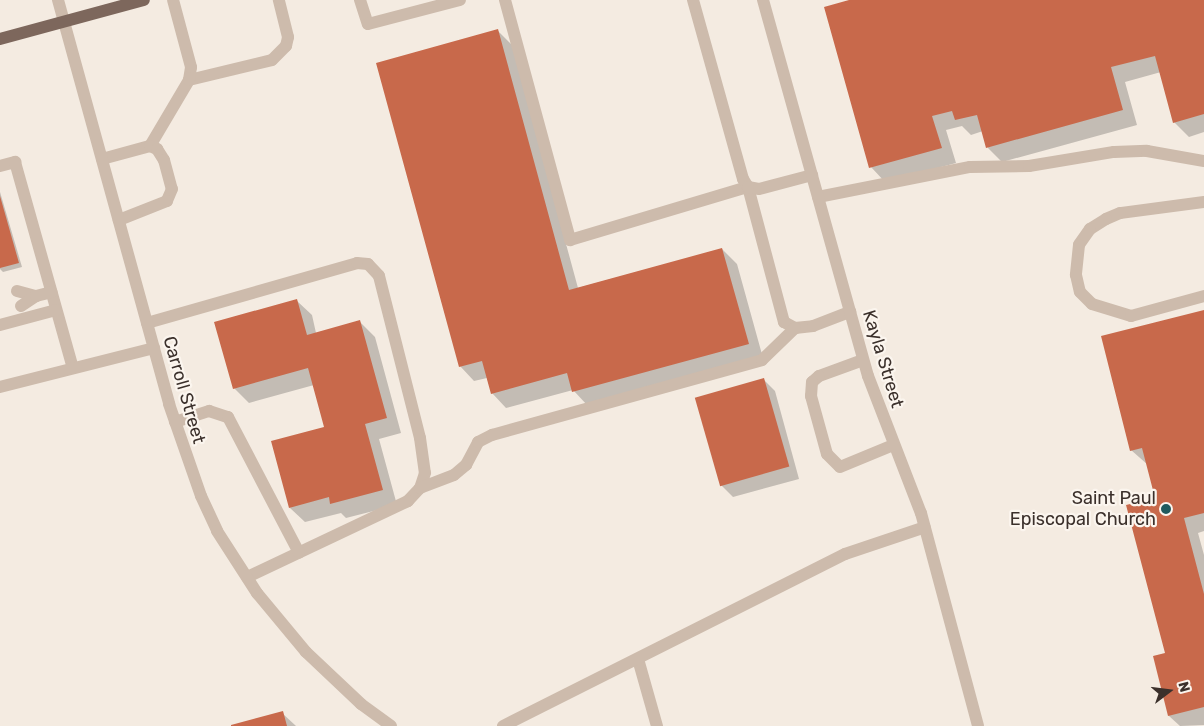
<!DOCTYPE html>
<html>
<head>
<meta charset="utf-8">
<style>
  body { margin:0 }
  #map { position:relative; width:1204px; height:726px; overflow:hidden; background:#f4ebe1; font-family:Rubik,sans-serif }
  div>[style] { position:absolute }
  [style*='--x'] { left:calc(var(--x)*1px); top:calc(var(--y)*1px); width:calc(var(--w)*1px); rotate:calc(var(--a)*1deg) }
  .shadow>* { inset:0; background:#0003 }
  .building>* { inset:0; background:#c8694b; transform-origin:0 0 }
  .service>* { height:12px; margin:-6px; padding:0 6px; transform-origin:6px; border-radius:6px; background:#cdbbac }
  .minor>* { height:12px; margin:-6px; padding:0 6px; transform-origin:6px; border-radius:6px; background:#cdbbac }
  .primary>* { height:12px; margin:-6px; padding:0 6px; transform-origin:6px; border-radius:6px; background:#7d675c }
  .dots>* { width:14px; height:14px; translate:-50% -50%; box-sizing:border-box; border:2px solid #fbf5ee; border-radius:50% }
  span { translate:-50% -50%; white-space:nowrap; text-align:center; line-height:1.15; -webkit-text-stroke:4.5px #fbf5ee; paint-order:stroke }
  .street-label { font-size:18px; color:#3b302b }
  .poi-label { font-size:18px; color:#3b302b }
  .right { translate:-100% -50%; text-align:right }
  .north { position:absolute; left:1144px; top:666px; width:50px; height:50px; -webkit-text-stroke:4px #fbf5ee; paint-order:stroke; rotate:75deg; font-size:14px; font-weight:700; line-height:20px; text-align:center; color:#3b302b }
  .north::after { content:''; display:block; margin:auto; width:18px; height:22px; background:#3b302b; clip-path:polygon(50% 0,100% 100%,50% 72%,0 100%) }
</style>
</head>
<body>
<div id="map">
  <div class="shadow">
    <i style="clip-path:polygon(853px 0,1204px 0,1204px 132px,1189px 137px,1174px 122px,1161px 72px,1125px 82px,1137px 125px,1002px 162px,988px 148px,983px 131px,971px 135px,962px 126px,946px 130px,956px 163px,885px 182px,871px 167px)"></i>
    <i style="clip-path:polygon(498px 31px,512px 45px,578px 288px,722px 249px,737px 264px,763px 358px,588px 406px,573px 390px,506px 408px,492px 393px,487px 378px,474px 381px,460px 366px)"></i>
    <i style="clip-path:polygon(0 192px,22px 267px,3px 272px,0 269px)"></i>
    <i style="clip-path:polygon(297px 301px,312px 315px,316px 333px,360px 322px,375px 337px,401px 433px,379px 439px,397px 505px,346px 518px,341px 513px,305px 522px,290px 508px,326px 428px,314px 385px,249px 403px,234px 388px)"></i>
    <i style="clip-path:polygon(1204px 311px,1204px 531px,1198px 533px,1204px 555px,1204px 725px,1180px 726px,1169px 716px,1157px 499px,1148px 465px,1131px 450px)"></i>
    <i style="clip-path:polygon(763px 379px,775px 391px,799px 479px,733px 497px,721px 485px)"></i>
    <i style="clip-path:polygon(282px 713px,296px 726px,233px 726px)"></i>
  </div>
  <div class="building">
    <i style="clip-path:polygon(849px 0,1204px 0,1204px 114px,1173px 123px,1155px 56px,1111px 67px,1123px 110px,986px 148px,977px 115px,955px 120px,952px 111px,932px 116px,942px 148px,869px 168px,824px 7px)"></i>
    <i style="clip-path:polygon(498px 29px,569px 290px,722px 248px,749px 344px,572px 392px,567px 373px,491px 394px,482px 361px,459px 367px,376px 63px)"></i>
    <i style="clip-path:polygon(0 196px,19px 263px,0 268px)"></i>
    <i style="clip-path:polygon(297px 299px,307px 335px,360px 320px,387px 418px,365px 424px,383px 490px,330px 504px,329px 497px,289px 508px,271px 441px,324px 427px,308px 368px,233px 389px,214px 322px)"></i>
    <i style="clip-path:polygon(1204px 310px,1204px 513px,1184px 518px,1204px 594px,1204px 707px,1168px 716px,1153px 656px,1165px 653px,1126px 505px,1155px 498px,1142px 448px,1130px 451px,1101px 336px)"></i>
    <i style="left:764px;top:378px;width:92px;height:72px;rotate:74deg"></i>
    <i style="clip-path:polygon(283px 711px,287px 726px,231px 726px,231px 725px)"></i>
  </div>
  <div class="service">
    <i style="--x:360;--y:0;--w:25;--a:72"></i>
    <i style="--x:368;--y:24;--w:95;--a:-14.6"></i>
    <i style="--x:505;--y:0;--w:249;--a:74.8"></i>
    <i style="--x:570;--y:240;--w:186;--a:-16.6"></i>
    <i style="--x:748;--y:187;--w:140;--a:75.1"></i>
    <i style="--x:784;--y:322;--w:13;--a:29"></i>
    <i style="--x:795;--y:328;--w:18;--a:-6"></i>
    <i style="--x:813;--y:326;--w:40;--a:-21"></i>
    <i style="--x:693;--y:0;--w:186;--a:74.4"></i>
    <i style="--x:743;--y:179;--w:9;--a:58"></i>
    <i style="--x:748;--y:187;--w:11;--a:10"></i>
    <i style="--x:759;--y:189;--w:55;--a:-14.8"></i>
    <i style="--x:189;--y:80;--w:85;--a:-13.5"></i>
    <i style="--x:272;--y:60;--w:20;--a:-45"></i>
    <i style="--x:286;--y:46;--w:9;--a:-77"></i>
    <i style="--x:288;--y:37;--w:38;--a:-104"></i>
    <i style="--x:150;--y:146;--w:77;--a:-59.4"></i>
    <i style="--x:189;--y:80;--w:13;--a:-81"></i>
    <i style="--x:191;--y:67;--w:69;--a:-105"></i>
    <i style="--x:102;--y:159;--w:50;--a:-15.2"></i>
    <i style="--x:150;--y:146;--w:8;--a:23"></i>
    <i style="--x:157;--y:149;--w:13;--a:58"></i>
    <i style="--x:164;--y:160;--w:30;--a:75"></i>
    <i style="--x:172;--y:189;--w:13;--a:113"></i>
    <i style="--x:167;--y:201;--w:52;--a:158.4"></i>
    <i style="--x:0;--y:166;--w:16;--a:-15"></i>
    <i style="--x:15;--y:162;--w:214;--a:74.3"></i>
    <i style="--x:818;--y:197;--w:155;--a:-11.2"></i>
    <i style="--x:970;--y:167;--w:59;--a:-1"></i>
    <i style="--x:1029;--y:166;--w:86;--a:-9.4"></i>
    <i style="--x:1114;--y:152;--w:33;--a:-2"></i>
    <i style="--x:1147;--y:151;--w:58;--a:10"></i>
    <i style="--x:1204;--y:202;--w:85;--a:172.5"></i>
    <i style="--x:1120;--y:213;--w:15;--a:157"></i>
    <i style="--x:1106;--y:219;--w:19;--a:148"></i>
    <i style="--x:1090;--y:229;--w:19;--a:125"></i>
    <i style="--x:1079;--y:245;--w:30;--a:96"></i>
    <i style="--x:1076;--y:275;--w:17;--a:77"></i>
    <i style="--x:1080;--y:292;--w:17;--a:45"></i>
    <i style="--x:1092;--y:304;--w:41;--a:17.1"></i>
    <i style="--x:1131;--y:316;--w:76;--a:-15.3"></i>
    <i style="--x:17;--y:291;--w:20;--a:15"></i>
    <i style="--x:21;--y:306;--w:18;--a:-34"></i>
    <i style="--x:36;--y:296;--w:16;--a:-14"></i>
    <i style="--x:147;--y:323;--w:218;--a:-15.9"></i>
    <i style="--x:357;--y:263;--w:11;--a:5"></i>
    <i style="--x:368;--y:264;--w:16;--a:47"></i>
    <i style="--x:379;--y:276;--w:167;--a:75.8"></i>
    <i style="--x:420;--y:438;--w:35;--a:82"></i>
    <i style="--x:425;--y:473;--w:16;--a:108"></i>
    <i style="--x:420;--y:488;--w:18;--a:133"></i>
    <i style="--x:408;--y:501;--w:178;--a:154.7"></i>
    <i style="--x:0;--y:325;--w:58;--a:-15"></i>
    <i style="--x:863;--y:360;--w:47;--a:160"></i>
    <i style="--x:819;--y:376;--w:9;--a:139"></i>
    <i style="--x:812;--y:382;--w:14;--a:94"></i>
    <i style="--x:811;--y:396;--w:60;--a:74.6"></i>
    <i style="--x:827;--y:454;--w:18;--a:45"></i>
    <i style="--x:840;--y:467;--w:57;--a:-22.5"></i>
    <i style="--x:0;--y:387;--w:159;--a:-14.2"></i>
    <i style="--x:175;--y:422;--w:36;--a:-18"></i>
    <i style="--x:209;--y:411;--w:20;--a:18"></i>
    <i style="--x:228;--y:417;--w:153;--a:62.4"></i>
    <i style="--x:420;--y:488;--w:36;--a:-21"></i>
    <i style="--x:454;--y:475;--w:16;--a:-40"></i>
    <i style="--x:466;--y:465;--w:26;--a:-62"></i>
    <i style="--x:478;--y:442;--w:16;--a:-27"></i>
    <i style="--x:492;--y:435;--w:280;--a:-15.5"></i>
    <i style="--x:762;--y:360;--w:46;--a:-44.1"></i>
    <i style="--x:638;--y:659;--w:70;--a:74.2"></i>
    <i style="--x:503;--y:726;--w:383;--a:-26.7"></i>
    <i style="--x:845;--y:554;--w:84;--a:-18.6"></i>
  </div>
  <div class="minor">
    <i style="--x:58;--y:0;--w:419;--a:74.6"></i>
    <i style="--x:169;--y:404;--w:97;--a:70.8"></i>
    <i style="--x:201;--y:496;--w:38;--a:65"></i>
    <i style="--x:217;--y:531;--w:74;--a:57.2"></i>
    <i style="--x:257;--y:593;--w:77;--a:50.3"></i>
    <i style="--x:306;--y:652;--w:76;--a:43.4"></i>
    <i style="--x:361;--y:704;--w:37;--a:36"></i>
    <i style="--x:763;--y:0;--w:390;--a:74.4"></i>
    <i style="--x:868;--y:376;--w:147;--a:68.9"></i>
    <i style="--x:921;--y:513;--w:220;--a:75"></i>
  </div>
  <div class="primary">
    <i style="--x:0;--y:39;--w:149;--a:-15.2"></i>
  </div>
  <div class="dots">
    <i style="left:1166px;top:509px;background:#1f5a5e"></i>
  </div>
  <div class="street-label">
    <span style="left:883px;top:359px;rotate:73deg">Kayla Street</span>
    <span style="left:184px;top:390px;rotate:74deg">Carroll Street</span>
  </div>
  <div class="poi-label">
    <span class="right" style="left:1156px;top:509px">Saint Paul<br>Episcopal Church</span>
  </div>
  <div class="north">N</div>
</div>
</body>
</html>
